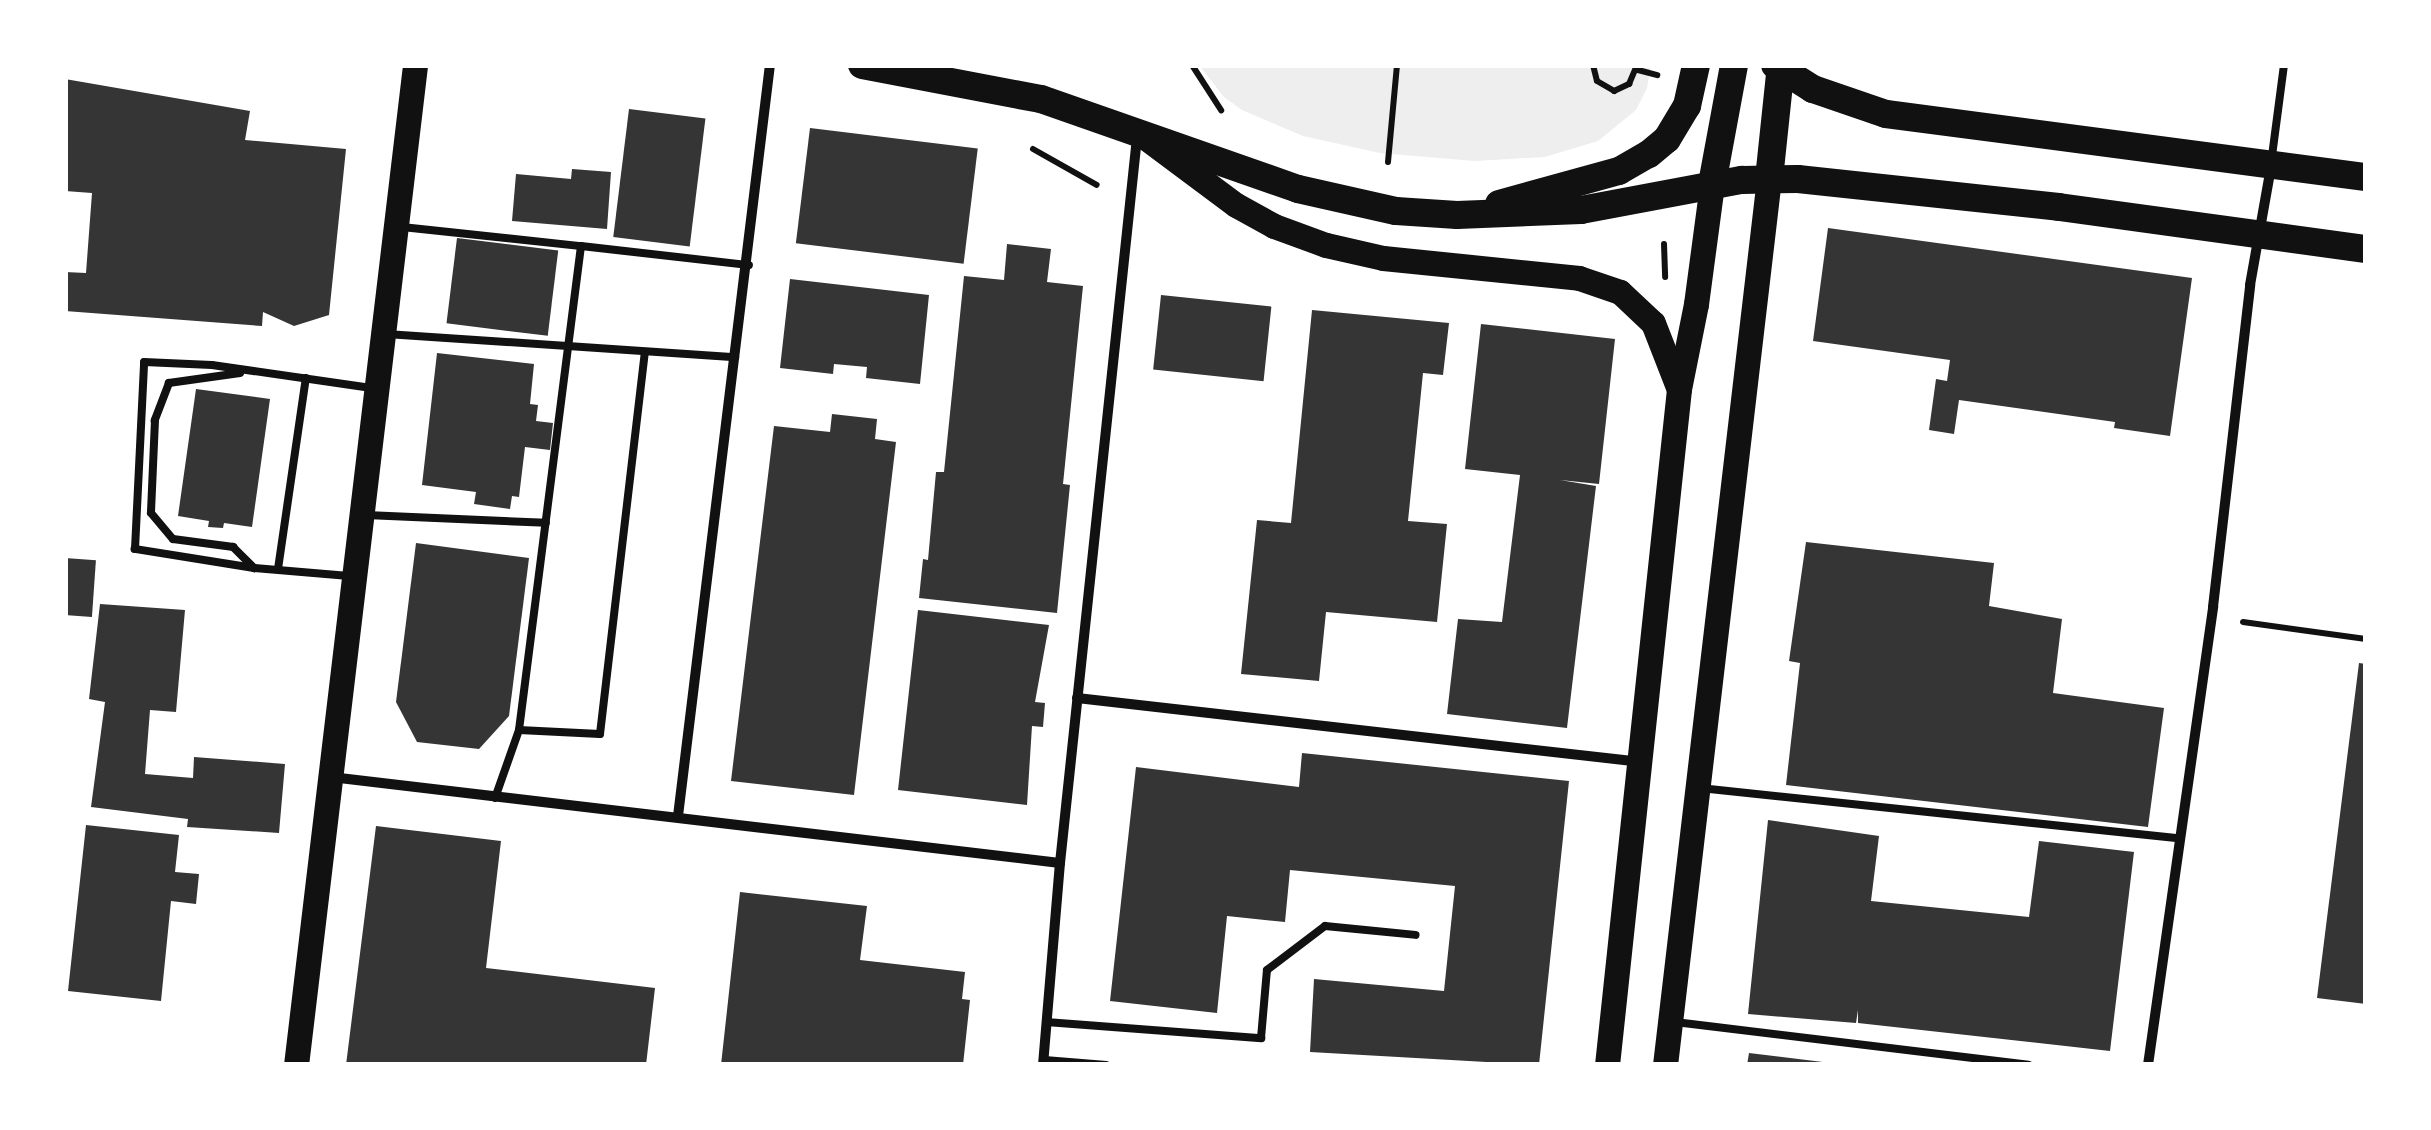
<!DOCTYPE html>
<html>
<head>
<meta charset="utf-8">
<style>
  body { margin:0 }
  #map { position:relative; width:2431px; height:1130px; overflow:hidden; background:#fff; font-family:Roboto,sans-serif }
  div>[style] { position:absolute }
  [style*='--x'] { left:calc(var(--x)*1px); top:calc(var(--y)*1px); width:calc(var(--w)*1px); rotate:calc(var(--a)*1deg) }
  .green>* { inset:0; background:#eee }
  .building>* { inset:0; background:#353535; transform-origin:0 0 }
  .path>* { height:6px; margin:-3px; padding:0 3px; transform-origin:3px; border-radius:3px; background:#111 }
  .service>* { height:8px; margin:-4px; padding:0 4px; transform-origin:4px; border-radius:4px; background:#111 }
  .pedestrian>* { height:9px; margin:-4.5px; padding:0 4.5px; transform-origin:4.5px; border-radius:4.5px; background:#111 }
  .minor>* { height:10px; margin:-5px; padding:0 5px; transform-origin:5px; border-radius:5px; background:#111 }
  .primary>* { height:25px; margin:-12.5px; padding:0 12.5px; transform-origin:12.5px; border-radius:12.5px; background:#111 }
  .trunk>* { height:28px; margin:-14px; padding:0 14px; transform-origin:14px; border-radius:14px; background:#111 }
  span { translate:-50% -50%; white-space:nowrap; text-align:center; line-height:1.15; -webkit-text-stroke:9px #fff; paint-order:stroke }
  .frame { position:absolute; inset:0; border:68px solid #fff; pointer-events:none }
</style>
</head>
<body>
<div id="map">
  <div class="green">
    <i style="clip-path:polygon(1199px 65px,1651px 65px,1647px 88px,1636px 110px,1598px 141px,1545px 157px,1475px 161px,1380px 153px,1303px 136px,1242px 110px,1224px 97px)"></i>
  </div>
  <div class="building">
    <i style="clip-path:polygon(65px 79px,250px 111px,245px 140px,346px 149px,329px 315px,294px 326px,263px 312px,262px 326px,65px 311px,65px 272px,86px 273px,92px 193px,65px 191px)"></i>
    <i style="left:629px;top:109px;width:77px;height:129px;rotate:7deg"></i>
    <i style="left:810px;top:128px;width:169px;height:116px;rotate:7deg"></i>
    <i style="clip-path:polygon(572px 169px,611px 172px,607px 229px,512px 221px,516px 174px,571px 179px)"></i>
    <i style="clip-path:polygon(1828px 228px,2192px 278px,2170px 436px,2114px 428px,2115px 422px,1959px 400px,1954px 434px,1929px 430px,1936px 379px,1947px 381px,1950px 360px,1813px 341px)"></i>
    <i style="left:457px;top:238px;width:102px;height:86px;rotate:7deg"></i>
    <i style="clip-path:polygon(1007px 244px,1051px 249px,1047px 282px,1083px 286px,1063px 484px,1070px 485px,1057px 613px,919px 598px,923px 559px,928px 560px,936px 472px,944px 472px,964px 276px,1004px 280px)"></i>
    <i style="clip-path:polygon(790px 279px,929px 295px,920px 384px,866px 378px,867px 367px,834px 364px,833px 374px,780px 368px)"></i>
    <i style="left:1161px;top:295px;width:111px;height:75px;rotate:6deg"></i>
    <i style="clip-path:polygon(1312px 310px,1449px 323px,1443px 375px,1423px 373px,1408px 521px,1447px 524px,1437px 622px,1326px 612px,1319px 681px,1241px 674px,1257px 520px,1291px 523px)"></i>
    <i style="clip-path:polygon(1481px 324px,1615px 339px,1599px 484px,1560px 480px,1596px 486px,1567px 728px,1447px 714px,1458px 619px,1502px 622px,1520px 475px,1465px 469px)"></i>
    <i style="clip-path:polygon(437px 353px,534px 364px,530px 404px,538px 405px,536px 421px,553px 423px,550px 450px,525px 447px,519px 497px,512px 496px,510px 509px,474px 504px,476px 492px,422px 485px)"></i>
    <i style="clip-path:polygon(196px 389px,270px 399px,252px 527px,224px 523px,223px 528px,208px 527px,209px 521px,178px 516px)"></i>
    <i style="clip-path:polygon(832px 414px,877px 419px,875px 439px,896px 442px,854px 795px,731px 781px,774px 426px,830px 432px)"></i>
    <i style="clip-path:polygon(1806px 542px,1994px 563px,1989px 606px,2062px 619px,2053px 693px,2164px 708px,2148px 827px,1786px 785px,1800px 663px,1789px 661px)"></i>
    <i style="clip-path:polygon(416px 543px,529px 558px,509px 716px,479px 749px,417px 742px,396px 702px)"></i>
    <i style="left:65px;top:558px;width:31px;height:57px;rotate:4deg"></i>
    <i style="clip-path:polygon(100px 604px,185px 610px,176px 712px,150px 710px,145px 774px,193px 778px,194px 757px,285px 764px,279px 833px,187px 827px,188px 819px,91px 807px,105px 702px,89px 699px)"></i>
    <i style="clip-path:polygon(918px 610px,1049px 625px,1035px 702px,1045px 703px,1043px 727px,1032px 726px,1027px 805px,898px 790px)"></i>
    <i style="clip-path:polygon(2359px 663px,2366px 664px,2366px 1004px,2317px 998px)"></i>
    <i style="clip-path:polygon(1302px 753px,1569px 781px,1539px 1065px,1310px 1052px,1314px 979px,1444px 991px,1455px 886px,1290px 870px,1285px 922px,1227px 916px,1217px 1013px,1110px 1001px,1136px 767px,1299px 787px)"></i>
    <i style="clip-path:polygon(1768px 820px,1879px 836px,1871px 901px,2029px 917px,2039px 841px,2134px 852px,2110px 1051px,1858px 1023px,1858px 1010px,1856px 1023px,1748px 1014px)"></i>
    <i style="clip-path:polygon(86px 825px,179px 835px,175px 872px,199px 874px,196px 904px,171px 901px,161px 1001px,68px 991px)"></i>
    <i style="clip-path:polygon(376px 826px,501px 841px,486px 968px,655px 988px,646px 1065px,346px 1065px)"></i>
    <i style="clip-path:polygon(740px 892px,867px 906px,860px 960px,965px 972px,962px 999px,970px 1000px,963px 1065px,721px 1065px)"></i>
    <i style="clip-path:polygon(1749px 1053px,1831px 1063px,1831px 1065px,1747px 1065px)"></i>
  </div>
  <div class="path">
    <i style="--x:1192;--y:65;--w:54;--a:57.2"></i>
    <i style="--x:1521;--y:65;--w:3;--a:0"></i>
    <i style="--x:1593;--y:65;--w:16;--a:76"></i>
    <i style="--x:1597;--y:81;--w:20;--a:30"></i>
    <i style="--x:1614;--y:91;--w:17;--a:-25"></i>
    <i style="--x:1629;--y:84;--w:21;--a:-67"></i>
    <i style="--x:1638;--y:70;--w:20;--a:15"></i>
    <i style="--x:1033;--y:149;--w:73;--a:29.4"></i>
    <i style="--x:1388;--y:162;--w:97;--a:-84.7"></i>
    <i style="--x:1664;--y:244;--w:33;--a:88"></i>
    <i style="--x:2243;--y:622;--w:124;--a:7.9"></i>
  </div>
  <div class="service">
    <i style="--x:2272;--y:156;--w:92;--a:-82.5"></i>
    <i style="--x:402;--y:227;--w:180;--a:6.1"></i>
    <i style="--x:581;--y:246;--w:488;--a:97.3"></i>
    <i style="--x:519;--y:730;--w:72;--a:109.4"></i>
    <i style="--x:581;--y:246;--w:169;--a:6.5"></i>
    <i style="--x:386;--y:334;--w:350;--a:3.8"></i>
    <i style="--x:240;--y:373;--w:72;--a:172"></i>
    <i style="--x:169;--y:383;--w:40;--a:111"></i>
    <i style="--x:155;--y:420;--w:93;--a:92.5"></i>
    <i style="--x:151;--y:513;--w:34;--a:50"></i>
    <i style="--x:173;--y:539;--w:61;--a:7.6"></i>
    <i style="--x:233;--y:547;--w:30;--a:45"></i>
    <i style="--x:366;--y:515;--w:180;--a:2.5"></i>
    <i style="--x:278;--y:569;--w:193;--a:-81.7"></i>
    <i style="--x:349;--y:576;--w:95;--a:-175.2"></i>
    <i style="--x:254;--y:568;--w:121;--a:-170.9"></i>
    <i style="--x:135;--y:549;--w:187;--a:-87.2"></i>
    <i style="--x:144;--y:362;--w:68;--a:2.5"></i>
    <i style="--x:212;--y:365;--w:161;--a:8.2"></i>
    <i style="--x:519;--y:730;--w:81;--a:2.8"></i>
    <i style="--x:600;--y:734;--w:384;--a:-83.3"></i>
    <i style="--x:1700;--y:788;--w:481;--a:6"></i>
    <i style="--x:1046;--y:1022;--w:216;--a:4.3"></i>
    <i style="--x:1261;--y:1038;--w:68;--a:-85"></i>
    <i style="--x:1267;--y:970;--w:73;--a:-37.2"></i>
    <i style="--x:1325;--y:926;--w:91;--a:5.6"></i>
    <i style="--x:1675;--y:1022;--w:356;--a:6.9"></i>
  </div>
  <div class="pedestrian">
    <i style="--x:1044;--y:1060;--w:62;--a:4.6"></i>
  </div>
  <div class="minor">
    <i style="--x:1077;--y:698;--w:568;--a:6.47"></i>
    <i style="--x:331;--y:777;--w:734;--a:6.73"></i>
    <i style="--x:678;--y:816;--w:757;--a:-83.02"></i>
    <i style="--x:1043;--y:1065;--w:203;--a:-85.2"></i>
    <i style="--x:1060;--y:863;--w:729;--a:-83.94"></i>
    <i style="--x:2148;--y:1065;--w:463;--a:-81.9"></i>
    <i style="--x:2213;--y:607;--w:324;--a:-83.4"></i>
    <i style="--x:2250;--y:285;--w:120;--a:-79.9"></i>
  </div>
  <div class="primary">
    <i style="--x:1146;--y:138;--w:112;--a:36.7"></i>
    <i style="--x:1236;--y:205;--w:43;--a:28.9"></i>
    <i style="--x:1274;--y:226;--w:55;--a:20.1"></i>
    <i style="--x:1326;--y:245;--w:58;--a:12.8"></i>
    <i style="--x:1383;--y:258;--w:197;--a:5.8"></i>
    <i style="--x:1579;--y:278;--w:43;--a:18.9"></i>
    <i style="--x:1620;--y:292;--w:45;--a:43.2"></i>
    <i style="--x:1653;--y:323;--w:69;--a:68.7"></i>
    <i style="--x:296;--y:1065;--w:1007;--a:-83.21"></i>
    <i style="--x:1607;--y:1065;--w:680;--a:-83.92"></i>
    <i style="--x:1679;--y:389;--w:87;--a:-78.7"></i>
    <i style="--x:1696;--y:304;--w:121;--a:-82.4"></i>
    <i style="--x:1665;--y:1065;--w:892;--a:-83.31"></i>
  </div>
  <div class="trunk">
    <i style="--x:862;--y:65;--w:182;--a:10.8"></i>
    <i style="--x:1041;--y:99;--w:272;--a:19.3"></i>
    <i style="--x:1298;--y:189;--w:100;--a:12.7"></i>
    <i style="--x:1396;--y:211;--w:61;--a:3.8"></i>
    <i style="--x:1457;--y:215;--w:124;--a:-2.3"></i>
    <i style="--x:1581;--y:210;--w:164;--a:-10.6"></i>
    <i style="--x:1742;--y:180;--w:56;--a:-1"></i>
    <i style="--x:1798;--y:179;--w:262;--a:6.1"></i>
    <i style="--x:2059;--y:207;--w:310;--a:7.8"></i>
    <i style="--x:1775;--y:65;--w:45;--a:32.3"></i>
    <i style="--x:1813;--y:89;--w:77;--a:18.9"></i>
    <i style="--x:1886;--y:114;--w:484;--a:7.5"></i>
    <i style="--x:1769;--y:179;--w:115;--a:-84"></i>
    <i style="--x:1712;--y:184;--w:121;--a:-79.5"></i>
    <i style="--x:1499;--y:204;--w:124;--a:-15.4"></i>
    <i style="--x:1619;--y:171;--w:34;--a:-30"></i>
    <i style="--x:1649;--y:154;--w:23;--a:-40"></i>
    <i style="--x:1667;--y:139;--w:39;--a:-59"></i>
    <i style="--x:1687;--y:106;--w:42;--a:-77.6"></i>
  </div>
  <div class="frame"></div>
</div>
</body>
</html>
